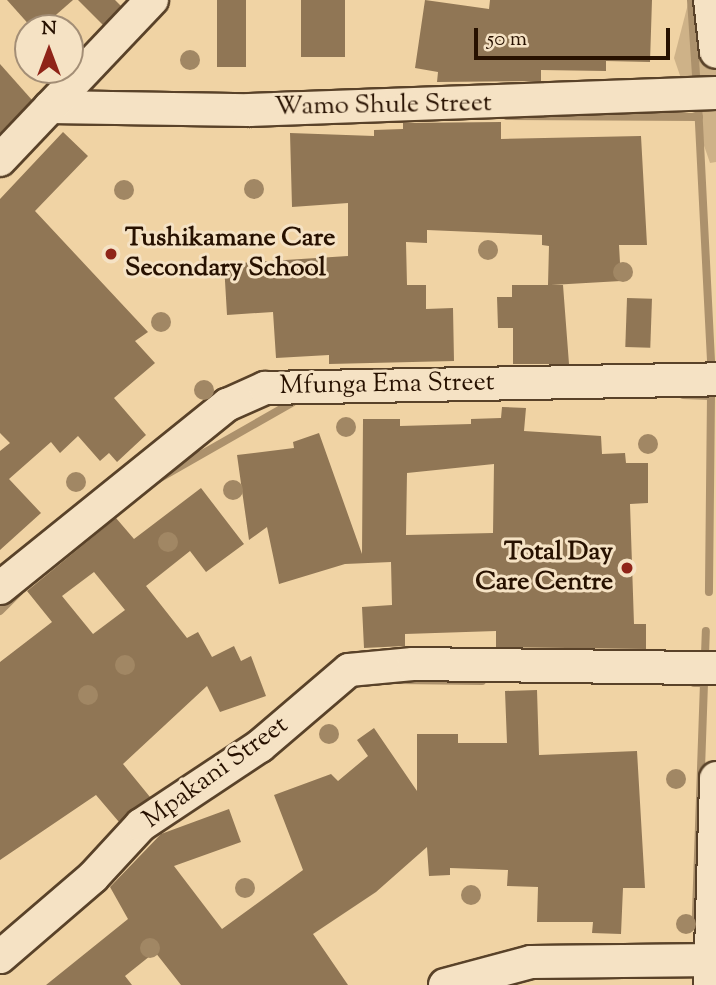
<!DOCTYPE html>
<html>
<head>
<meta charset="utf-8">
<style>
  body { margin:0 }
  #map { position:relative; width:716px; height:985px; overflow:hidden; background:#f0d3a4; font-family:"Sorts Mill Goudy",serif }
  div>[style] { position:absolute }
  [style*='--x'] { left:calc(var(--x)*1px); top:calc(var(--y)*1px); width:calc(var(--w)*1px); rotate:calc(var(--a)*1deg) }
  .green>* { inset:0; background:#ceb288 }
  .stream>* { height:8px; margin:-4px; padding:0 4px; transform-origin:4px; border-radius:4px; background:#ac916c }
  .building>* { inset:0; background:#907655; transform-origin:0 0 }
  .roads { filter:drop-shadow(2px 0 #594229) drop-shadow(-2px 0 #594229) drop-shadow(0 2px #594229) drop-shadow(0 -2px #594229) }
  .street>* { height:32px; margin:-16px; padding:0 16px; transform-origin:16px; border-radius:16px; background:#f5e2c4 }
  .trees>* { width:20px; height:20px; margin:-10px; border-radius:50%; background:#a18764 }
  .dots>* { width:19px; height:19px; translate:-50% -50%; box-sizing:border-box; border:4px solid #f5e2c4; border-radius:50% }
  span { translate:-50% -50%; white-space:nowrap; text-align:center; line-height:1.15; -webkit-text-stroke:6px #f5e2c4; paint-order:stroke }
  .street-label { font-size:26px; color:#271100 }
  .poi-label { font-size:26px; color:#271100; font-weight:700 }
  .left { translate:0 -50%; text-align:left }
  .right { translate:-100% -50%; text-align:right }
  .north { position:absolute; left:14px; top:14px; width:70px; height:70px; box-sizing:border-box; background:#f5e2c4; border:2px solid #a38e76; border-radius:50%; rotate:0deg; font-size:19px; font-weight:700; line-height:28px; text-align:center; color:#271100 }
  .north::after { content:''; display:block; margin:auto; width:24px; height:32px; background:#8f2418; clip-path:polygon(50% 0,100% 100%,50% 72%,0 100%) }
  .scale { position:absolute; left:474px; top:28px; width:196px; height:32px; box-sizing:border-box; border:4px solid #271100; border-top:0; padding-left:9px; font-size:21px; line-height:24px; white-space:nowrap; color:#271100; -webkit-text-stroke:5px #f5e2c4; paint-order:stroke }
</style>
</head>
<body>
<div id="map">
  <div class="green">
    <i style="clip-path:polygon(689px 0,716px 0,716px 162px,710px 163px,674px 58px)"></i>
  </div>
  <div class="stream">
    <i style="--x:691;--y:0;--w:75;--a:86.2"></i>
    <i style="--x:698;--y:104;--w:259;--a:87.1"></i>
    <i style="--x:507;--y:116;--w:192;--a:0.3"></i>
    <i style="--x:683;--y:395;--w:28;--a:2"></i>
    <i style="--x:711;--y:396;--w:196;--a:90.6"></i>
    <i style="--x:153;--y:482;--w:161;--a:-29.7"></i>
    <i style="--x:0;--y:611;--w:27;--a:-45"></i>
    <i style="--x:705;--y:655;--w:24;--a:-88"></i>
    <i style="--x:397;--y:680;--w:85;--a:0.7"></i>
    <i style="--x:694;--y:683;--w:10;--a:0"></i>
    <i style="--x:704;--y:683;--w:233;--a:92"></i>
  </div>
  <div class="building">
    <i style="clip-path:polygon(7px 0,73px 0,41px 28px,32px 28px)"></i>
    <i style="clip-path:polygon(78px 0,115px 0,121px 6px,103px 25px)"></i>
    <i style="left:217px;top:0;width:29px;height:67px"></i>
    <i style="left:301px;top:0;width:44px;height:57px"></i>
    <i style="clip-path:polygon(425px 0,489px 9px,490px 0,652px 0,650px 62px,606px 61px,606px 71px,541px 70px,541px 81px,437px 82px,438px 72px,415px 68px)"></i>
    <i style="clip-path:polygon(0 64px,32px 100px,0 133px)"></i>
    <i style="clip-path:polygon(501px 122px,501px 139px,641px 136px,647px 245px,619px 245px,621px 281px,551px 285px,563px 285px,569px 364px,513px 364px,513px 328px,498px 328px,497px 297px,512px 297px,512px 285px,548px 285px,549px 246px,542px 245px,542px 235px,427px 230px,427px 243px,406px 242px,407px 285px,426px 285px,426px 309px,453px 308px,454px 361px,329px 364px,329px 355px,276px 358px,273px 312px,227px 315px,224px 264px,348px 256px,348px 203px,292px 207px,290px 133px,374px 136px,374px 130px,403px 129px,403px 123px)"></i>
    <i style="clip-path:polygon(63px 132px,88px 156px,35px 211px,148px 332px,135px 341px,155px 363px,114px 398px,146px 435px,117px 462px,109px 453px,100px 461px,78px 436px,60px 453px,51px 442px,9px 479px,41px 513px,0 550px,0 451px,10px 443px,0 433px,0 199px)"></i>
    <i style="left:627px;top:298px;width:25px;height:49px;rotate:2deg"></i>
    <i style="clip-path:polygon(evenodd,502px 407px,526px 408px,524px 431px,601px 436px,602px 454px,625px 453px,626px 463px,648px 463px,648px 503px,630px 504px,634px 624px,646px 624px,646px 649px,496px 647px,496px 631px,405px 634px,405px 646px,364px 648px,362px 607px,392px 605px,391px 562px,345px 564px,279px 584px,267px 527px,249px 540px,237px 455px,294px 448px,293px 442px,319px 433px,362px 554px,363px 419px,400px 419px,400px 426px,471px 424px,471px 419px,501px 418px,502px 407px,494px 464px,493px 533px,406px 535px,407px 473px,494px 464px)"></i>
    <i style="clip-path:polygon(evenodd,201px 488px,244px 544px,206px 572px,190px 551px,146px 586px,187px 638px,198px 632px,212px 657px,234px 646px,241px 661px,251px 656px,266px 696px,220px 712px,207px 686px,123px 764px,150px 797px,119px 822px,96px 795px,0 860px,0 662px,52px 622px,27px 591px,116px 518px,134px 539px,201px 488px,94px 572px,125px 610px,93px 634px,62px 596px,94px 572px)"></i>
    <i style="clip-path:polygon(537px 690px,539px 755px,637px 751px,645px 888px,623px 888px,621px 934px,592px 933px,593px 922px,537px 922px,538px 887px,507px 886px,508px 870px,450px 868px,450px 875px,429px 876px,427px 847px,376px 892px,313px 934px,348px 985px,181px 985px,155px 952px,125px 976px,132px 985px,46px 985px,128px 919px,110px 887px,161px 834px,229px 809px,241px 842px,174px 866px,222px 929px,303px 870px,274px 795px,331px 774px,338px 781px,368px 756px,357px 740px,374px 728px,417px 791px,417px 734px,458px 734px,458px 743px,507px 743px,505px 691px)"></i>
  </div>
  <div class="roads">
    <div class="street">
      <i style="--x:710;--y:0;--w:52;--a:83.4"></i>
      <i style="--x:50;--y:107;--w:199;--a:0.9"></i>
      <i style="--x:249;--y:110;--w:467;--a:-2.1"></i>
      <i style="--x:0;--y:160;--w:221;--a:-46.5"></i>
      <i style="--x:0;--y:588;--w:292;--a:-38.9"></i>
      <i style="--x:227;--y:405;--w:42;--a:-24.1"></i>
      <i style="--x:265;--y:388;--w:451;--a:-1.1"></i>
      <i style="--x:0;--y:957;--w:123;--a:-40.7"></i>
      <i style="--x:93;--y:877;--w:71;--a:-47.3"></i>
      <i style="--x:141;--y:825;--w:143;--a:-33.6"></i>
      <i style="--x:260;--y:746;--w:117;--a:-40.5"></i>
      <i style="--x:349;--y:670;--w:64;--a:-5.4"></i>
      <i style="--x:413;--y:664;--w:303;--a:0.8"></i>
      <i style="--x:445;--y:985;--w:89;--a:-15"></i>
      <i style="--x:531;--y:962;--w:185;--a:-0.6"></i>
      <i style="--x:710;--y:985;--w:207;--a:-88.3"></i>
    </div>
  </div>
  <div class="trees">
    <i style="left:190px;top:60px"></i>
    <i style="left:254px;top:189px"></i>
    <i style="left:124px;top:190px"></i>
    <i style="left:488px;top:250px"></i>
    <i style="left:623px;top:272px"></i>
    <i style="left:161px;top:322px"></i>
    <i style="left:204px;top:390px"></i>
    <i style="left:346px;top:427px"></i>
    <i style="left:648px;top:444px"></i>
    <i style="left:76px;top:482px"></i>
    <i style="left:233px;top:490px"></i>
    <i style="left:168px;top:542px"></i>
    <i style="left:125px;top:665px"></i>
    <i style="left:88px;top:695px"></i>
    <i style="left:329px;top:734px"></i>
    <i style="left:676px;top:779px"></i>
    <i style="left:245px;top:888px"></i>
    <i style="left:471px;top:895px"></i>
    <i style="left:686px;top:924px"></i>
    <i style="left:150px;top:948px"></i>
  </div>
  <div class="dots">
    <i style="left:111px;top:254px;background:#8f2418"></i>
    <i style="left:627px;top:568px;background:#8f2418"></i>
  </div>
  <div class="street-label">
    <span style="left:383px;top:106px;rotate:-1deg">Wamo Shule Street</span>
    <span style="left:387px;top:385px;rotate:-1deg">Mfunga Ema Street</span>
    <span style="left:216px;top:773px;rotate:-36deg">Mpakani Street</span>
  </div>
  <div class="poi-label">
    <span class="left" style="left:125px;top:254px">Tushikamane Care<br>Secondary School</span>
    <span class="right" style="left:613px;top:568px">Total Day<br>Care Centre</span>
  </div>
  <div class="north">N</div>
  <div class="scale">50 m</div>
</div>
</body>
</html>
